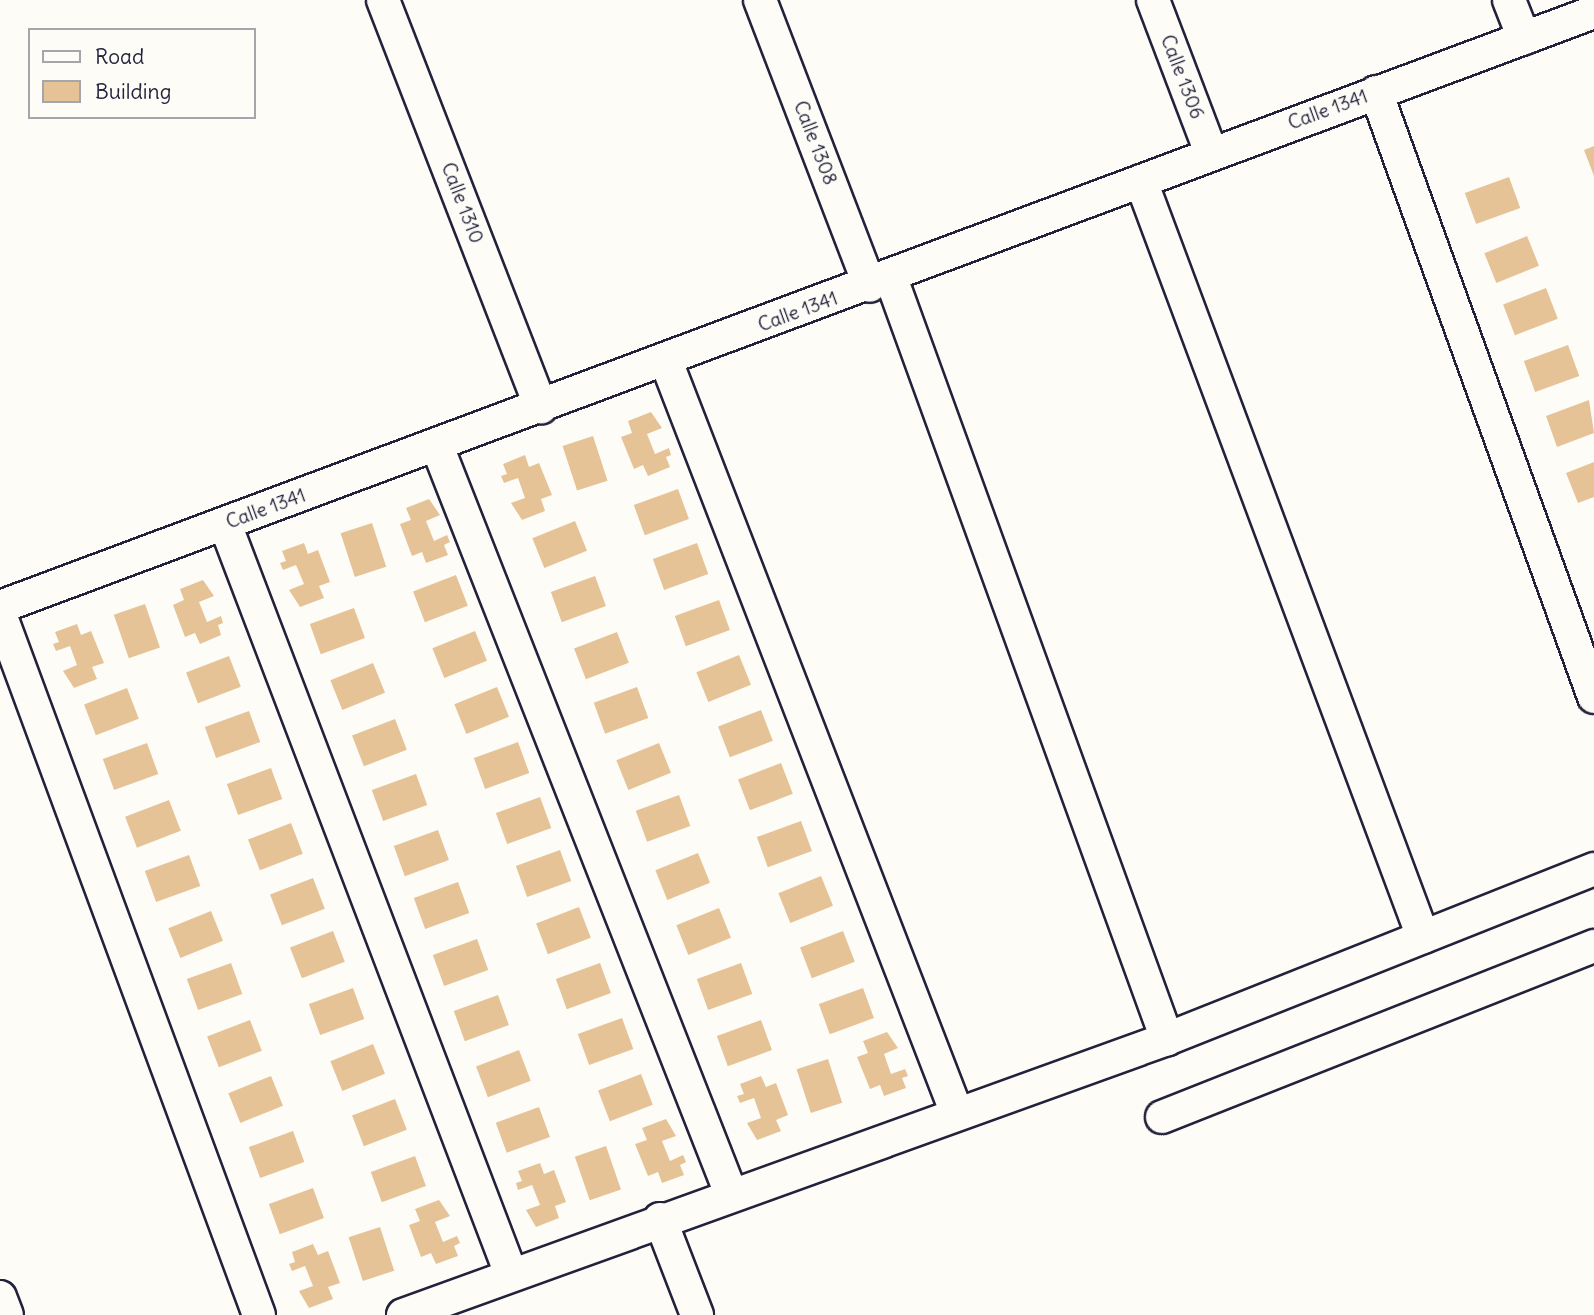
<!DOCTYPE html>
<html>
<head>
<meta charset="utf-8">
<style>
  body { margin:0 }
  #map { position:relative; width:1594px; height:1315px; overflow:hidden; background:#fdfcf7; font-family:Delius,sans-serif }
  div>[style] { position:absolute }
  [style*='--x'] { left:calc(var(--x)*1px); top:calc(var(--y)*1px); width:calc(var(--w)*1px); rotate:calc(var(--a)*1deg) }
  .building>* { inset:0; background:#e6c397; transform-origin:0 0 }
  .roads { filter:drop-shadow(2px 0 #22223b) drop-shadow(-2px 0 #22223b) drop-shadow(0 2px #22223b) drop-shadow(0 -2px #22223b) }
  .minor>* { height:32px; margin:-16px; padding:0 16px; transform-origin:16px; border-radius:16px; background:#fdfcf7 }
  span { translate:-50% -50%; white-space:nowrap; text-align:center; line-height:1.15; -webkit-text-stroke:6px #fdfcf7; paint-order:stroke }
  .street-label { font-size:19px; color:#22223b }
  .legend { position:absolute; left:28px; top:28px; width:228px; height:91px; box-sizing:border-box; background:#fdfcf7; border:2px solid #a5a5ac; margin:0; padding:9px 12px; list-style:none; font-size:21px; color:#22223b }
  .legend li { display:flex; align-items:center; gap:14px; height:35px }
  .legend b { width:35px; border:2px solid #a5a5ac }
</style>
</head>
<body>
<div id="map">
  <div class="building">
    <i style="clip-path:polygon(1594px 146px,1594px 176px,1584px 150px)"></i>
    <i style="left:1509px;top:177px;width:33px;height:47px;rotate:70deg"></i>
    <i style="left:1527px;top:236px;width:32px;height:46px;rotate:68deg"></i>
    <i style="left:1546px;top:288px;width:33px;height:46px;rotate:69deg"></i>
    <i style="left:1568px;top:345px;width:33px;height:47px;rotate:70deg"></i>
    <i style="clip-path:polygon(1589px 400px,1594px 433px,1557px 447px,1546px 416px)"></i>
    <i style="clip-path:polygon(651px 412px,662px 428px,647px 434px,655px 454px,669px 448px,671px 455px,666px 457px,670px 467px,648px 476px,643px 465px,634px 469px,621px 437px,632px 433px,628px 421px)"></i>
    <i style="left:593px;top:436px;width:47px;height:32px;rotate:72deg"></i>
    <i style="clip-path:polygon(525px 455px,529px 467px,539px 463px,552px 495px,541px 499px,545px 511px,522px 520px,511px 503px,525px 498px,518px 478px,504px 483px,501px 476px,507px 474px,503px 464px)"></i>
    <i style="clip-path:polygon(1594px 462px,1594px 497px,1578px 503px,1566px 473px)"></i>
    <i style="left:678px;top:489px;width:32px;height:47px;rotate:70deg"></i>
    <i style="clip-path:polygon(429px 499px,440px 515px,426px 521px,434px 541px,447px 535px,450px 542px,444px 545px,448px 555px,426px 563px,422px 552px,412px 556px,400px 524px,411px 520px,406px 508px)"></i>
    <i style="left:575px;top:521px;width:32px;height:46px;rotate:68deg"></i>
    <i style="left:372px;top:523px;width:46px;height:33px;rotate:72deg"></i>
    <i style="clip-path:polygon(304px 543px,308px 554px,318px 550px,330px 582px,319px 586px,324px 598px,300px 607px,289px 590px,304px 584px,296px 565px,283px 570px,280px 563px,286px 561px,282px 551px)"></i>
    <i style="left:697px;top:543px;width:33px;height:47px;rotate:70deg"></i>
    <i style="left:456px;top:575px;width:33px;height:46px;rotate:69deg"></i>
    <i style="left:595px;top:576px;width:32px;height:47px;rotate:70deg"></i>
    <i style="clip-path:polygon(203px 580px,214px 596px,199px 602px,207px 622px,221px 616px,223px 623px,218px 625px,221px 635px,200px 644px,195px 633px,185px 637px,173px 605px,184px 600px,180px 589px)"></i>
    <i style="left:719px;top:600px;width:32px;height:47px;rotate:70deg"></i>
    <i style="left:145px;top:604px;width:46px;height:33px;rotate:71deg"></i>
    <i style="left:354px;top:608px;width:32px;height:47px;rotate:70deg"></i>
    <i style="clip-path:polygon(77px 624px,81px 635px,91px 631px,104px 663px,92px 667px,97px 679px,74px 688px,63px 671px,77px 665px,70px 646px,56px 651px,53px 644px,59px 642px,55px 632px)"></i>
    <i style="left:475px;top:631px;width:32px;height:46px;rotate:68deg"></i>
    <i style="left:617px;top:632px;width:33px;height:46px;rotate:69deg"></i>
    <i style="left:739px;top:655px;width:32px;height:46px;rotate:68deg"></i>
    <i style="left:229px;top:656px;width:33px;height:46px;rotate:69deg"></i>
    <i style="left:373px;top:663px;width:32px;height:46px;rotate:68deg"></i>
    <i style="left:497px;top:687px;width:32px;height:46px;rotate:68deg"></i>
    <i style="left:637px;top:687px;width:33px;height:46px;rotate:70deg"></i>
    <i style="left:127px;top:688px;width:33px;height:46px;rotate:69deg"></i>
    <i style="left:761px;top:710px;width:33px;height:46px;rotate:69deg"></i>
    <i style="left:249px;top:711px;width:33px;height:47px;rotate:70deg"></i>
    <i style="left:395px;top:719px;width:33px;height:46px;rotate:69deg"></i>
    <i style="left:518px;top:742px;width:33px;height:47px;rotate:70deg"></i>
    <i style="left:147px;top:743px;width:33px;height:47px;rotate:70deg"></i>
    <i style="left:659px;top:743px;width:32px;height:46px;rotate:68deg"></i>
    <i style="left:781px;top:763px;width:33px;height:46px;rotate:69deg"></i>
    <i style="left:271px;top:768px;width:33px;height:47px;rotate:70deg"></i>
    <i style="left:416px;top:774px;width:33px;height:47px;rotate:70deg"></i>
    <i style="left:679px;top:795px;width:33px;height:46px;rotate:70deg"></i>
    <i style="left:540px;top:797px;width:33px;height:47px;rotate:70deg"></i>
    <i style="left:169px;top:800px;width:33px;height:47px;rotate:69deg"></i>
    <i style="left:801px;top:821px;width:32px;height:47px;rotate:70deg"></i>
    <i style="left:291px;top:823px;width:33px;height:46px;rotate:69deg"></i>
    <i style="left:438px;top:830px;width:32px;height:47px;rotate:70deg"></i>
    <i style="left:560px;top:850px;width:33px;height:47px;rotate:70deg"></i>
    <i style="left:698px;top:853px;width:32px;height:46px;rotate:68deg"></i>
    <i style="left:189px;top:855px;width:33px;height:47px;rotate:70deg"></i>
    <i style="left:821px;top:876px;width:32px;height:46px;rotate:68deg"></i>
    <i style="left:313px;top:878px;width:33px;height:46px;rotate:69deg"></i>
    <i style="left:458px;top:882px;width:33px;height:47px;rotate:70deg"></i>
    <i style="left:579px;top:907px;width:33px;height:46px;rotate:69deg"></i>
    <i style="left:719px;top:908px;width:32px;height:46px;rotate:68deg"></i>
    <i style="left:211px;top:911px;width:32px;height:46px;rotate:68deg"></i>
    <i style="left:333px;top:931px;width:33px;height:46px;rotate:69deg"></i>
    <i style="left:843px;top:931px;width:33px;height:46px;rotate:69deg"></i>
    <i style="left:477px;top:939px;width:33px;height:47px;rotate:70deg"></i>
    <i style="left:231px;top:963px;width:33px;height:47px;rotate:70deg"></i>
    <i style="left:600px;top:963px;width:32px;height:47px;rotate:70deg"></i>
    <i style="left:741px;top:963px;width:33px;height:47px;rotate:70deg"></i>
    <i style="left:353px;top:988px;width:33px;height:47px;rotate:70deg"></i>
    <i style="left:863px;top:988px;width:32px;height:47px;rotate:70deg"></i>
    <i style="left:498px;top:995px;width:32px;height:47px;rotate:70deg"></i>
    <i style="left:622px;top:1018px;width:33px;height:47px;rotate:70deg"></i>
    <i style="left:250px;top:1020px;width:33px;height:46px;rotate:69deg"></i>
    <i style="left:761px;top:1020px;width:32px;height:47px;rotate:70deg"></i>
    <i style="clip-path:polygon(887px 1032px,898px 1048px,884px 1054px,891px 1074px,905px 1069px,908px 1076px,902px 1078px,906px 1088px,884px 1096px,880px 1085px,870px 1089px,857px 1057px,868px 1053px,863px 1041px)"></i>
    <i style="left:373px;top:1044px;width:32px;height:46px;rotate:68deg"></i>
    <i style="left:519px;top:1050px;width:33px;height:46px;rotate:69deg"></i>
    <i style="left:828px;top:1059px;width:46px;height:33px;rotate:72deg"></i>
    <i style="left:641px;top:1074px;width:33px;height:46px;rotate:69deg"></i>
    <i style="left:271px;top:1076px;width:32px;height:46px;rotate:68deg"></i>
    <i style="clip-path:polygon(761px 1076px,766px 1087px,776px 1083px,788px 1115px,776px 1120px,781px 1131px,757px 1140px,747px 1123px,761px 1118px,754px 1098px,740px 1103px,737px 1096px,744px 1094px,740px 1084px)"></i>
    <i style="left:395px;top:1099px;width:33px;height:46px;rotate:69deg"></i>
    <i style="left:539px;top:1107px;width:32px;height:46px;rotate:70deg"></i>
    <i style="clip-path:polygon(666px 1119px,676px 1136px,662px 1141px,670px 1161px,683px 1155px,686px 1162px,680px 1165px,684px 1175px,662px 1183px,658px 1172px,648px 1176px,635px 1144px,647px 1140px,642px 1128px)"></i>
    <i style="left:293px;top:1131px;width:33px;height:47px;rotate:70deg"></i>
    <i style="left:606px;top:1146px;width:46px;height:33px;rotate:71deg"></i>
    <i style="left:415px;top:1156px;width:32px;height:47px;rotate:70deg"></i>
    <i style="clip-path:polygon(540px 1163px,544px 1174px,554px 1170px,566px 1202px,555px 1206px,559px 1218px,536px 1227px,526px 1210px,540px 1205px,532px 1185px,518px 1190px,516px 1183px,522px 1181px,518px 1171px)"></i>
    <i style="left:313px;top:1188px;width:32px;height:47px;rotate:70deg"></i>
    <i style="clip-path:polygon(439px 1200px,450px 1216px,435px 1222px,443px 1242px,457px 1236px,460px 1243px,454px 1246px,458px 1256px,436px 1264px,431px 1253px,421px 1257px,409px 1225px,420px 1221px,415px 1209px)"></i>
    <i style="left:380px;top:1227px;width:46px;height:33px;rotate:72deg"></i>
    <i style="clip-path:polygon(313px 1244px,318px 1255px,328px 1251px,340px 1283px,328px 1287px,333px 1299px,309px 1308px,299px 1291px,313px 1286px,305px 1266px,292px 1271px,289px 1264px,295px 1262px,292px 1252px)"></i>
  </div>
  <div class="roads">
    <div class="minor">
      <i style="--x:383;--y:0;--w:437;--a:68.8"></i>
      <i style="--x:760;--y:0;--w:306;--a:69"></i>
      <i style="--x:1153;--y:0;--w:164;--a:69.2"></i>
      <i style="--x:1509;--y:0;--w:41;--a:68.5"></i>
      <i style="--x:1376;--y:92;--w:643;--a:70.18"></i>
      <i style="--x:1141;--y:181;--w:807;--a:69.54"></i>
      <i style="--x:891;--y:278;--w:810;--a:70.07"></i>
      <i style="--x:666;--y:361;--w:804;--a:68.86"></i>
      <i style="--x:437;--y:446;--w:804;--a:68.54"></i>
      <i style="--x:225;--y:524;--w:803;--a:69.13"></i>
      <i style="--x:0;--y:607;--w:1701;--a:-20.47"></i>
      <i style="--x:0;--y:614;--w:747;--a:69.72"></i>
      <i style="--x:1162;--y:1117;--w:465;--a:-21.6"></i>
      <i style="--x:660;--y:1219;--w:103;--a:68.9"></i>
      <i style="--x:0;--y:1297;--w:19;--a:69"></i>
      <i style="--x:403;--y:1315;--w:812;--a:-19.86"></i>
      <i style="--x:1167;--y:1039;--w:460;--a:-21.7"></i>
    </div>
  </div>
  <div class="street-label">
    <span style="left:1182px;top:77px;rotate:69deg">Calle 1306</span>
    <span style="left:1328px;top:110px;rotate:-20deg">Calle 1341</span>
    <span style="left:815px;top:143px;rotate:69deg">Calle 1308</span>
    <span style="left:462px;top:203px;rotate:69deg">Calle 1310</span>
    <span style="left:798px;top:312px;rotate:-20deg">Calle 1341</span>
    <span style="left:266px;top:509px;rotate:-20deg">Calle 1341</span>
  </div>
  <ul class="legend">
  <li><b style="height:9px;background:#fdfcf7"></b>Road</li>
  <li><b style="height:19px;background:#e6c397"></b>Building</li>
  </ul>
</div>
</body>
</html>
